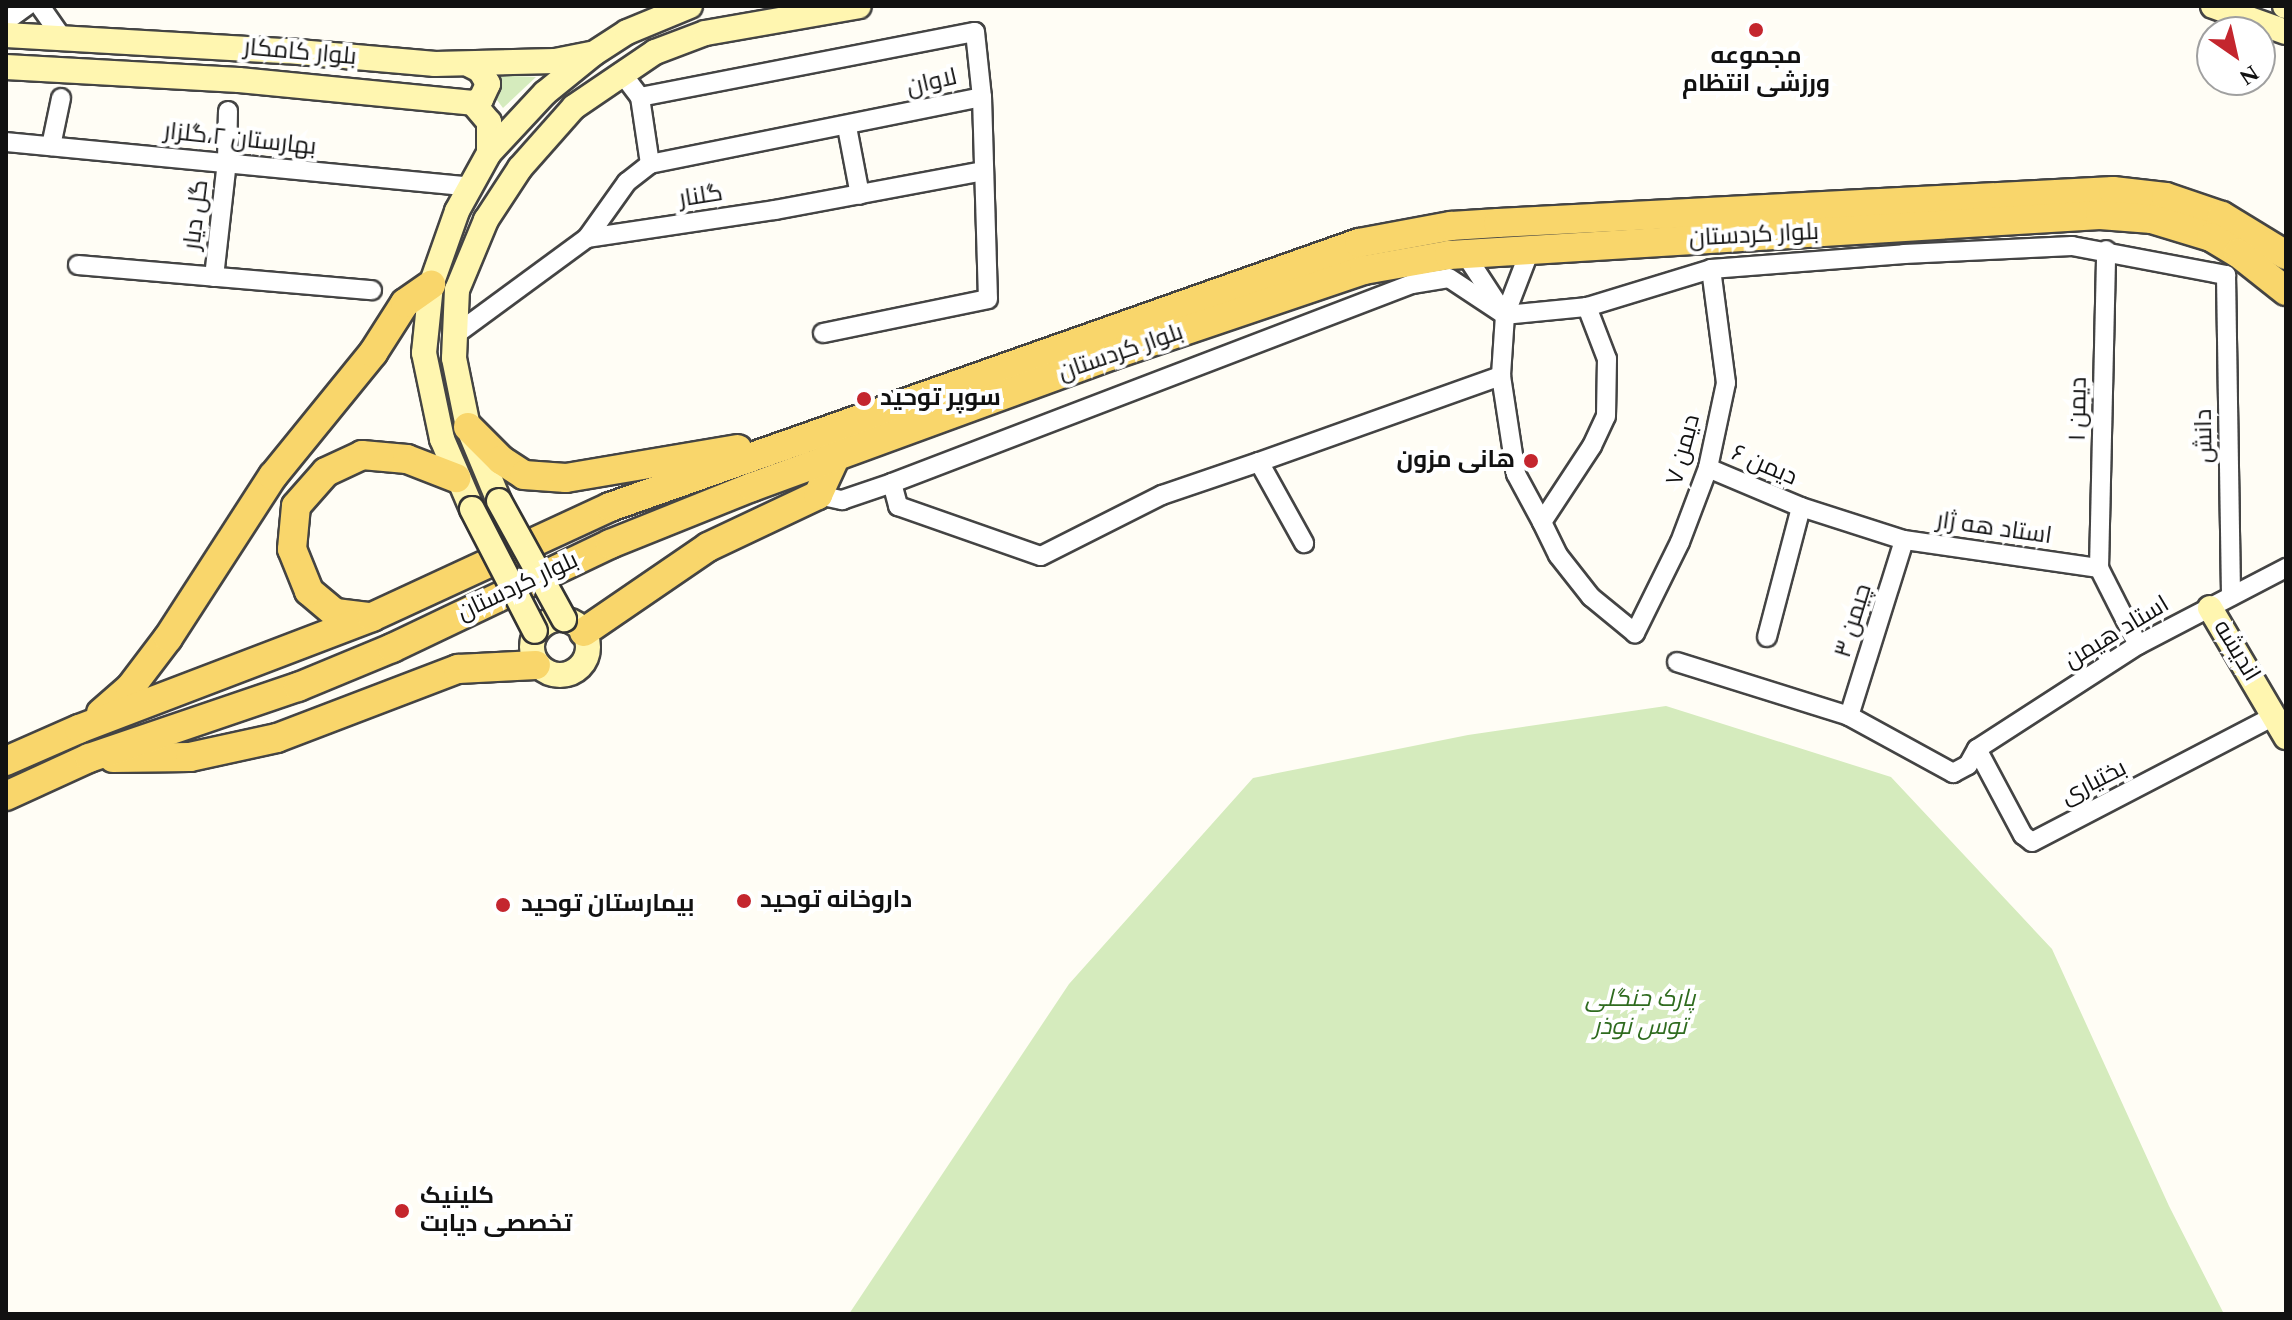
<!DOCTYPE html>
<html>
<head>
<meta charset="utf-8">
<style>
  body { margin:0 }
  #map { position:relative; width:2292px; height:1320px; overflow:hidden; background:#fffdf5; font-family:Spectral,Cairo,serif }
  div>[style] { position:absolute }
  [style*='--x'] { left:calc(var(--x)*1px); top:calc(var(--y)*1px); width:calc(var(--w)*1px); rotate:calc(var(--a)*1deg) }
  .green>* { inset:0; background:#d5ebbd }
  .roads { filter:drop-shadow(2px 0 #444) drop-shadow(-2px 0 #444) drop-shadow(0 2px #444) drop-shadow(0 -2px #444) }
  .street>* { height:18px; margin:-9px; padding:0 9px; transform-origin:9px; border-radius:9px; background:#fff }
  .secondary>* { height:24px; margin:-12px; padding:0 12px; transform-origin:12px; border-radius:12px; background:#fff6b0 }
  .secondary>.ring { margin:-12px; padding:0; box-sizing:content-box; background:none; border:24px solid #fff6b0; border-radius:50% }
  .primary>* { height:28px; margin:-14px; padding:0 14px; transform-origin:14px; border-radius:14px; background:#f9d66b }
  .bridges { filter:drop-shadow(2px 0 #333) drop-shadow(-2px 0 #333) drop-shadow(0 2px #333) drop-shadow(0 -2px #333) }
  .secondary-bridge>* { height:24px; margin:-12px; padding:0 12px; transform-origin:12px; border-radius:12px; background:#fff6b0 }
  .dots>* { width:22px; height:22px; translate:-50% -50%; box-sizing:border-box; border:4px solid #fff; border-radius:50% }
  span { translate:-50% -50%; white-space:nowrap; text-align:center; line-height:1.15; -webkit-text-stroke:8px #fff; paint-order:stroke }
  .street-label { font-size:24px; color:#111 }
  .poi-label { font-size:24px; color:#111; font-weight:700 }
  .left { translate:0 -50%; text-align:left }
  .right { translate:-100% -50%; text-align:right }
  .park-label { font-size:24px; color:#2f6b1f; font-style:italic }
  .frame { position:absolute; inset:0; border:8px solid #111; pointer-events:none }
  .north { position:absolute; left:2196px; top:16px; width:80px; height:80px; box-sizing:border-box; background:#fff; border:2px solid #a0a0a0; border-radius:50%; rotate:146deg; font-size:22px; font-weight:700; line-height:32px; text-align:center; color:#111 }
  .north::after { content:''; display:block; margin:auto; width:28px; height:36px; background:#c4262e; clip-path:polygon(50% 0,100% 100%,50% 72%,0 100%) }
</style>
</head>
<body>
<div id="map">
  <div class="green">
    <i style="clip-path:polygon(491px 75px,536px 77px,503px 108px,494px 96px)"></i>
    <i style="clip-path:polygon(1666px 706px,1891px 777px,2052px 949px,2169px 1206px,2224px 1314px,849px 1314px,1069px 984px,1253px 778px,1468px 735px)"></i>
  </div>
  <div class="roads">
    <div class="street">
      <i style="--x:40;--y:6;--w:39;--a:55"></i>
      <i style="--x:6;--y:21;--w:26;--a:-36"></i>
      <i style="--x:621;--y:72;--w:31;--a:53"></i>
      <i style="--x:640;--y:97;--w:341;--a:-11"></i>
      <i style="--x:975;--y:32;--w:65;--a:83.9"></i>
      <i style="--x:982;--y:97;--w:339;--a:168.6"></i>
      <i style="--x:847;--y:127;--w:69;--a:79.2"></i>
      <i style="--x:6;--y:142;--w:466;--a:5.5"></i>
      <i style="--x:51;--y:146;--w:49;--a:-78.2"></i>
      <i style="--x:587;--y:238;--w:69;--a:-54.5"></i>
      <i style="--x:627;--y:182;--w:29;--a:-38"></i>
      <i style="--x:650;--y:164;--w:68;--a:-98.5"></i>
      <i style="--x:1530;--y:250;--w:70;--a:111"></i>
      <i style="--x:1505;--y:315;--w:61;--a:93.8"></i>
      <i style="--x:1501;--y:376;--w:99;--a:81.3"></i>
      <i style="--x:1516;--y:474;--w:55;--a:61.6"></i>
      <i style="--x:1465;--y:254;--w:62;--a:56.8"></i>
      <i style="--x:78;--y:265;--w:295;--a:4.9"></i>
      <i style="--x:1711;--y:269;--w:115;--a:82.5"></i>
      <i style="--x:1726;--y:383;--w:87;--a:102"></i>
      <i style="--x:1708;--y:468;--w:79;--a:110.7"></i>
      <i style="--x:1680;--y:542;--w:102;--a:116.3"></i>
      <i style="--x:1635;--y:633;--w:57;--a:-140.7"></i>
      <i style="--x:1591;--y:597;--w:53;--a:-128.2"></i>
      <i style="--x:1558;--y:555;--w:37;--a:-116"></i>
      <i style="--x:1542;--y:522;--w:91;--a:-56.7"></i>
      <i style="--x:1592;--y:446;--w:33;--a:-65"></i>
      <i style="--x:1606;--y:416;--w:57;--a:-89"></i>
      <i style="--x:1607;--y:359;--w:56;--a:-111"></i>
      <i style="--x:1587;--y:307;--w:130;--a:-17"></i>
      <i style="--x:1711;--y:269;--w:194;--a:-4.4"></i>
      <i style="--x:1904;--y:254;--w:168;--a:-2.7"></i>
      <i style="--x:2072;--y:246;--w:157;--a:10.7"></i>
      <i style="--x:2226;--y:275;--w:321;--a:89.1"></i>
      <i style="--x:214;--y:277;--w:116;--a:-83.6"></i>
      <i style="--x:227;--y:162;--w:51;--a:-88.9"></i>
      <i style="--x:823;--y:333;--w:168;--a:-11.6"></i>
      <i style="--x:988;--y:299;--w:202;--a:-91.7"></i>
      <i style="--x:455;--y:335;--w:164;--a:-36.3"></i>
      <i style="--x:587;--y:238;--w:190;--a:-8.5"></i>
      <i style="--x:775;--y:210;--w:212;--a:-10.6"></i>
      <i style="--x:1259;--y:462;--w:257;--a:-19.6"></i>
      <i style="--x:1708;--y:468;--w:101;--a:22.8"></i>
      <i style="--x:1801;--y:507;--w:108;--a:17.8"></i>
      <i style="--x:1904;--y:540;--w:197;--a:8.2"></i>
      <i style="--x:2099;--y:568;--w:86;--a:63.1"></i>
      <i style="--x:892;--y:483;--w:24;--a:75"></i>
      <i style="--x:898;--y:506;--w:151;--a:19.3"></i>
      <i style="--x:1041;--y:556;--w:136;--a:-26.8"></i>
      <i style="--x:1162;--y:495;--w:102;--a:-18.8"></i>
      <i style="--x:1259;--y:462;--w:93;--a:60.9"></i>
      <i style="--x:818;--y:495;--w:25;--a:12"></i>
      <i style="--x:842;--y:500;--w:53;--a:-18.8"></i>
      <i style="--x:892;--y:483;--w:557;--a:-20.94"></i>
      <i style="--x:1412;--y:284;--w:37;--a:-9"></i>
      <i style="--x:1449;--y:278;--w:67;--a:33.5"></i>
      <i style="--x:1505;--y:315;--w:82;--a:-5.6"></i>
      <i style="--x:2099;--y:568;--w:318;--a:-88.7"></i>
      <i style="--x:1767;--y:637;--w:134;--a:-75.3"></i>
      <i style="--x:1677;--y:662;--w:180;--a:17.4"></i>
      <i style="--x:1849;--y:716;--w:119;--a:28.7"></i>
      <i style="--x:1953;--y:773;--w:17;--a:-28"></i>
      <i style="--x:1968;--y:765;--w:18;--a:-61"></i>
      <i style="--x:1849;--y:716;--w:184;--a:-72.6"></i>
      <i style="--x:1977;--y:749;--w:98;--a:61.9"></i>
      <i style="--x:2023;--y:835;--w:11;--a:38"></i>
      <i style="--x:2032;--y:842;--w:273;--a:-27.5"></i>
      <i style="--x:1977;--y:749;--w:192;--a:-32.9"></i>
      <i style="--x:2138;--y:645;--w:167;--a:-27.5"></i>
    </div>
    <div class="secondary">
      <i style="--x:2213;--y:6;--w:77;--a:19.6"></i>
      <i style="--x:2285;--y:6;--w:1;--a:0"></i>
      <i style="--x:6;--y:35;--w:281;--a:3.3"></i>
      <i style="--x:287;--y:51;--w:149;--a:5"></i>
      <i style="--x:435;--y:64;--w:120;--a:-1.4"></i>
      <i style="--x:555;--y:61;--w:36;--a:-11"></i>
      <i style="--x:470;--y:65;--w:11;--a:27"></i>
      <i style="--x:480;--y:70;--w:16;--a:60"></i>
      <i style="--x:488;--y:84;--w:17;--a:115"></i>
      <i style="--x:481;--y:99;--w:9;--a:153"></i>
      <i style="--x:6;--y:67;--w:233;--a:3.2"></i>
      <i style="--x:239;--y:80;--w:235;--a:5.6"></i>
      <i style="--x:473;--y:103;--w:25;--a:50"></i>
      <i style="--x:489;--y:122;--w:31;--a:90"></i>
      <i style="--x:499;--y:501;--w:80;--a:-112.7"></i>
      <i style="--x:468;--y:427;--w:70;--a:-101.5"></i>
      <i style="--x:454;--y:358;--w:68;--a:-87.5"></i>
      <i style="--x:457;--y:290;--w:76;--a:-67.5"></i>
      <i style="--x:486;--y:220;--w:62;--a:-56.8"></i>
      <i style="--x:520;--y:168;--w:81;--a:-48.5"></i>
      <i style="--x:574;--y:107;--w:98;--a:-34.2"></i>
      <i style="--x:655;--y:52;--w:53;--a:-20.8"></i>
      <i style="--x:705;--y:33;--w:156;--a:-9.9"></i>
      <i style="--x:472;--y:509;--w:76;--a:-113.2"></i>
      <i style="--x:442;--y:439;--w:88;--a:-101.8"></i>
      <i style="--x:424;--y:353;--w:68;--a:-84.1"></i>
      <i style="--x:431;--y:285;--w:78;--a:-70.6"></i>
      <i style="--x:457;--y:211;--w:66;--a:-61.1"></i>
      <i style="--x:489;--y:153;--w:82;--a:-47"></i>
      <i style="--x:545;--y:93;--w:62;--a:-39.1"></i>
      <i style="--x:593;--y:54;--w:40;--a:-32.9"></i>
      <i style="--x:627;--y:32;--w:68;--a:-22.4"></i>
      <i style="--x:2210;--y:608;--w:150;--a:59.5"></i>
      <i class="ring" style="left:532px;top:619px;width:32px;height:32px"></i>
    </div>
    <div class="primary">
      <i style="--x:468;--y:427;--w:47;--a:45"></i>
      <i style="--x:501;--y:460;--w:27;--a:33"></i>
      <i style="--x:524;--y:475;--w:42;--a:4.1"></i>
      <i style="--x:566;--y:478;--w:174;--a:-9.6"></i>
      <i style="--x:368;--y:617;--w:33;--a:-173"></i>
      <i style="--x:335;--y:613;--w:34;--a:-140"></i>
      <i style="--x:309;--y:591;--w:45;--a:-112"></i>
      <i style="--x:292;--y:549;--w:43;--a:-84.7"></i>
      <i style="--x:296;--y:506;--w:45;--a:-48.6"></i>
      <i style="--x:326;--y:472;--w:40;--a:-25"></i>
      <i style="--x:362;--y:455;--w:45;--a:5.1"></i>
      <i style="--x:407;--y:459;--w:53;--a:21.2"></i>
      <i style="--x:584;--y:632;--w:150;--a:-34.4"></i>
      <i style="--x:708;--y:547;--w:122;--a:-25.3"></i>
      <i style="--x:818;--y:495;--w:43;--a:-65.2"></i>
      <i style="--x:101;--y:713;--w:38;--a:-41"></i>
      <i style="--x:130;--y:688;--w:63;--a:-52.8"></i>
      <i style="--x:168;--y:638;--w:193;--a:-57.1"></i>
      <i style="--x:273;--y:476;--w:159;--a:-50.9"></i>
      <i style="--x:373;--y:353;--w:59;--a:-57.4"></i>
      <i style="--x:405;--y:303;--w:32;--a:-35"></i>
      <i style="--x:113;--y:758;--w:77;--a:-0.7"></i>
      <i style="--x:190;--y:757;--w:89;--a:-12.3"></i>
      <i style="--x:277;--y:738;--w:194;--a:-20.9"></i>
      <i style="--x:458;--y:669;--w:78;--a:-2.9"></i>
      <i style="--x:6;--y:761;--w:80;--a:-23.7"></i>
      <i style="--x:79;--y:729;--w:314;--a:-20.9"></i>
      <i style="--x:372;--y:617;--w:262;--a:-24.8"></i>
      <i style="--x:610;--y:507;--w:794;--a:-19.42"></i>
      <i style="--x:1359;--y:243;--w:94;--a:-10.5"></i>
      <i style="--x:1451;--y:226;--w:47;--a:-3.7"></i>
      <i style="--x:1498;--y:223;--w:616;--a:-2.98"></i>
      <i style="--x:2113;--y:191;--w:53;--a:6.5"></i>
      <i style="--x:2166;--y:197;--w:59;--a:18.7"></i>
      <i style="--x:2222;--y:216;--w:75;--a:31.4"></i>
      <i style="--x:6;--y:796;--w:91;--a:-24.6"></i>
      <i style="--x:89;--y:758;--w:221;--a:-18.8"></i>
      <i style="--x:298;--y:687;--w:102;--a:-22.5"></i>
      <i style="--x:392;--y:648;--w:242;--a:-25.5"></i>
      <i style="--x:610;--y:544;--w:153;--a:-21.9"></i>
      <i style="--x:752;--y:487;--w:381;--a:-20.1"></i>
      <i style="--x:1110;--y:356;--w:268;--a:-18.7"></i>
      <i style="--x:1364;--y:270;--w:86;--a:-10"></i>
      <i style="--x:1449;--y:255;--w:652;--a:-3.52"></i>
      <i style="--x:2100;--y:215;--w:52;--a:4.4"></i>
      <i style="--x:2152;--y:219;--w:62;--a:17"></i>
      <i style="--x:2211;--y:237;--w:31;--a:31"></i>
      <i style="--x:2238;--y:253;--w:61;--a:38.4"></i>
    </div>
  </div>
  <div class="bridges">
    <div class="secondary-bridge">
      <i style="--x:499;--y:501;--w:135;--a:61.2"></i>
      <i style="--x:472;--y:509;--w:137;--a:62.7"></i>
    </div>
  </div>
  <div class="dots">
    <i style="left:1756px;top:30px;background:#c4262e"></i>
    <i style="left:864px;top:399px;background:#c4262e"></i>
    <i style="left:1531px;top:461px;background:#c4262e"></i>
    <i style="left:744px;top:901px;background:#c4262e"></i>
    <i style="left:503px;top:905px;background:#c4262e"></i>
    <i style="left:402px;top:1211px;background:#c4262e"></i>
  </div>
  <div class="street-label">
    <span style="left:300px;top:53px;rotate:5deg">بلوار کامکار</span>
    <span style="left:932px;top:83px;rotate:-13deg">لاوان</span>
    <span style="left:240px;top:140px;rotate:6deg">بهارستان ۲،گلزار</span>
    <span style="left:701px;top:197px;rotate:-9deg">گلنار</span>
    <span style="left:197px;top:215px;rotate:-83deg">گل دیار</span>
    <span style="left:1754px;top:236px;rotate:-3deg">بلوار کردستان</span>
    <span style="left:1121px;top:353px;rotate:-19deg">بلوار کردستان</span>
    <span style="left:2079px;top:409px;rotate:-89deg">دیمن ۱</span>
    <span style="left:2205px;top:436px;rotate:-91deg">دانش</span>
    <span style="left:1684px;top:450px;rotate:-75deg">دیمن ۷</span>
    <span style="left:1764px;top:466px;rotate:23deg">دیمن ۶</span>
    <span style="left:1994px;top:529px;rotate:8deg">استاد هه ژار</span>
    <span style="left:518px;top:587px;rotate:-25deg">بلوار کردستان</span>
    <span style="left:1854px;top:621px;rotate:-73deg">چیمن ۳</span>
    <span style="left:2117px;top:633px;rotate:-31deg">استاد هیمن</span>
    <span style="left:2236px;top:651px;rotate:59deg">اندیشه</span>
    <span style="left:2094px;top:783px;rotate:-27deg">بختیاری</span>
  </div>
  <div class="poi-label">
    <span style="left:1756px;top:71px">مجموعه<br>ورزشی انتظام</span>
    <span class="left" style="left:880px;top:399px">سوپر توحید</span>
    <span class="right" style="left:1515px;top:461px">هانی مزون</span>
    <span class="left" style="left:760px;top:901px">داروخانه توحید</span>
    <span class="left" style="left:521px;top:905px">بیمارستان توحید</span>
    <span class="left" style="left:420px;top:1211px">کلینیک<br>تخصصی دیابت</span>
  </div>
  <div class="park-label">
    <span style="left:1640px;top:1014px">پارک جنگلی<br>توس نوذر</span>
  </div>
  <div class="frame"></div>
  <div class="north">N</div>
</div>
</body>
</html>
